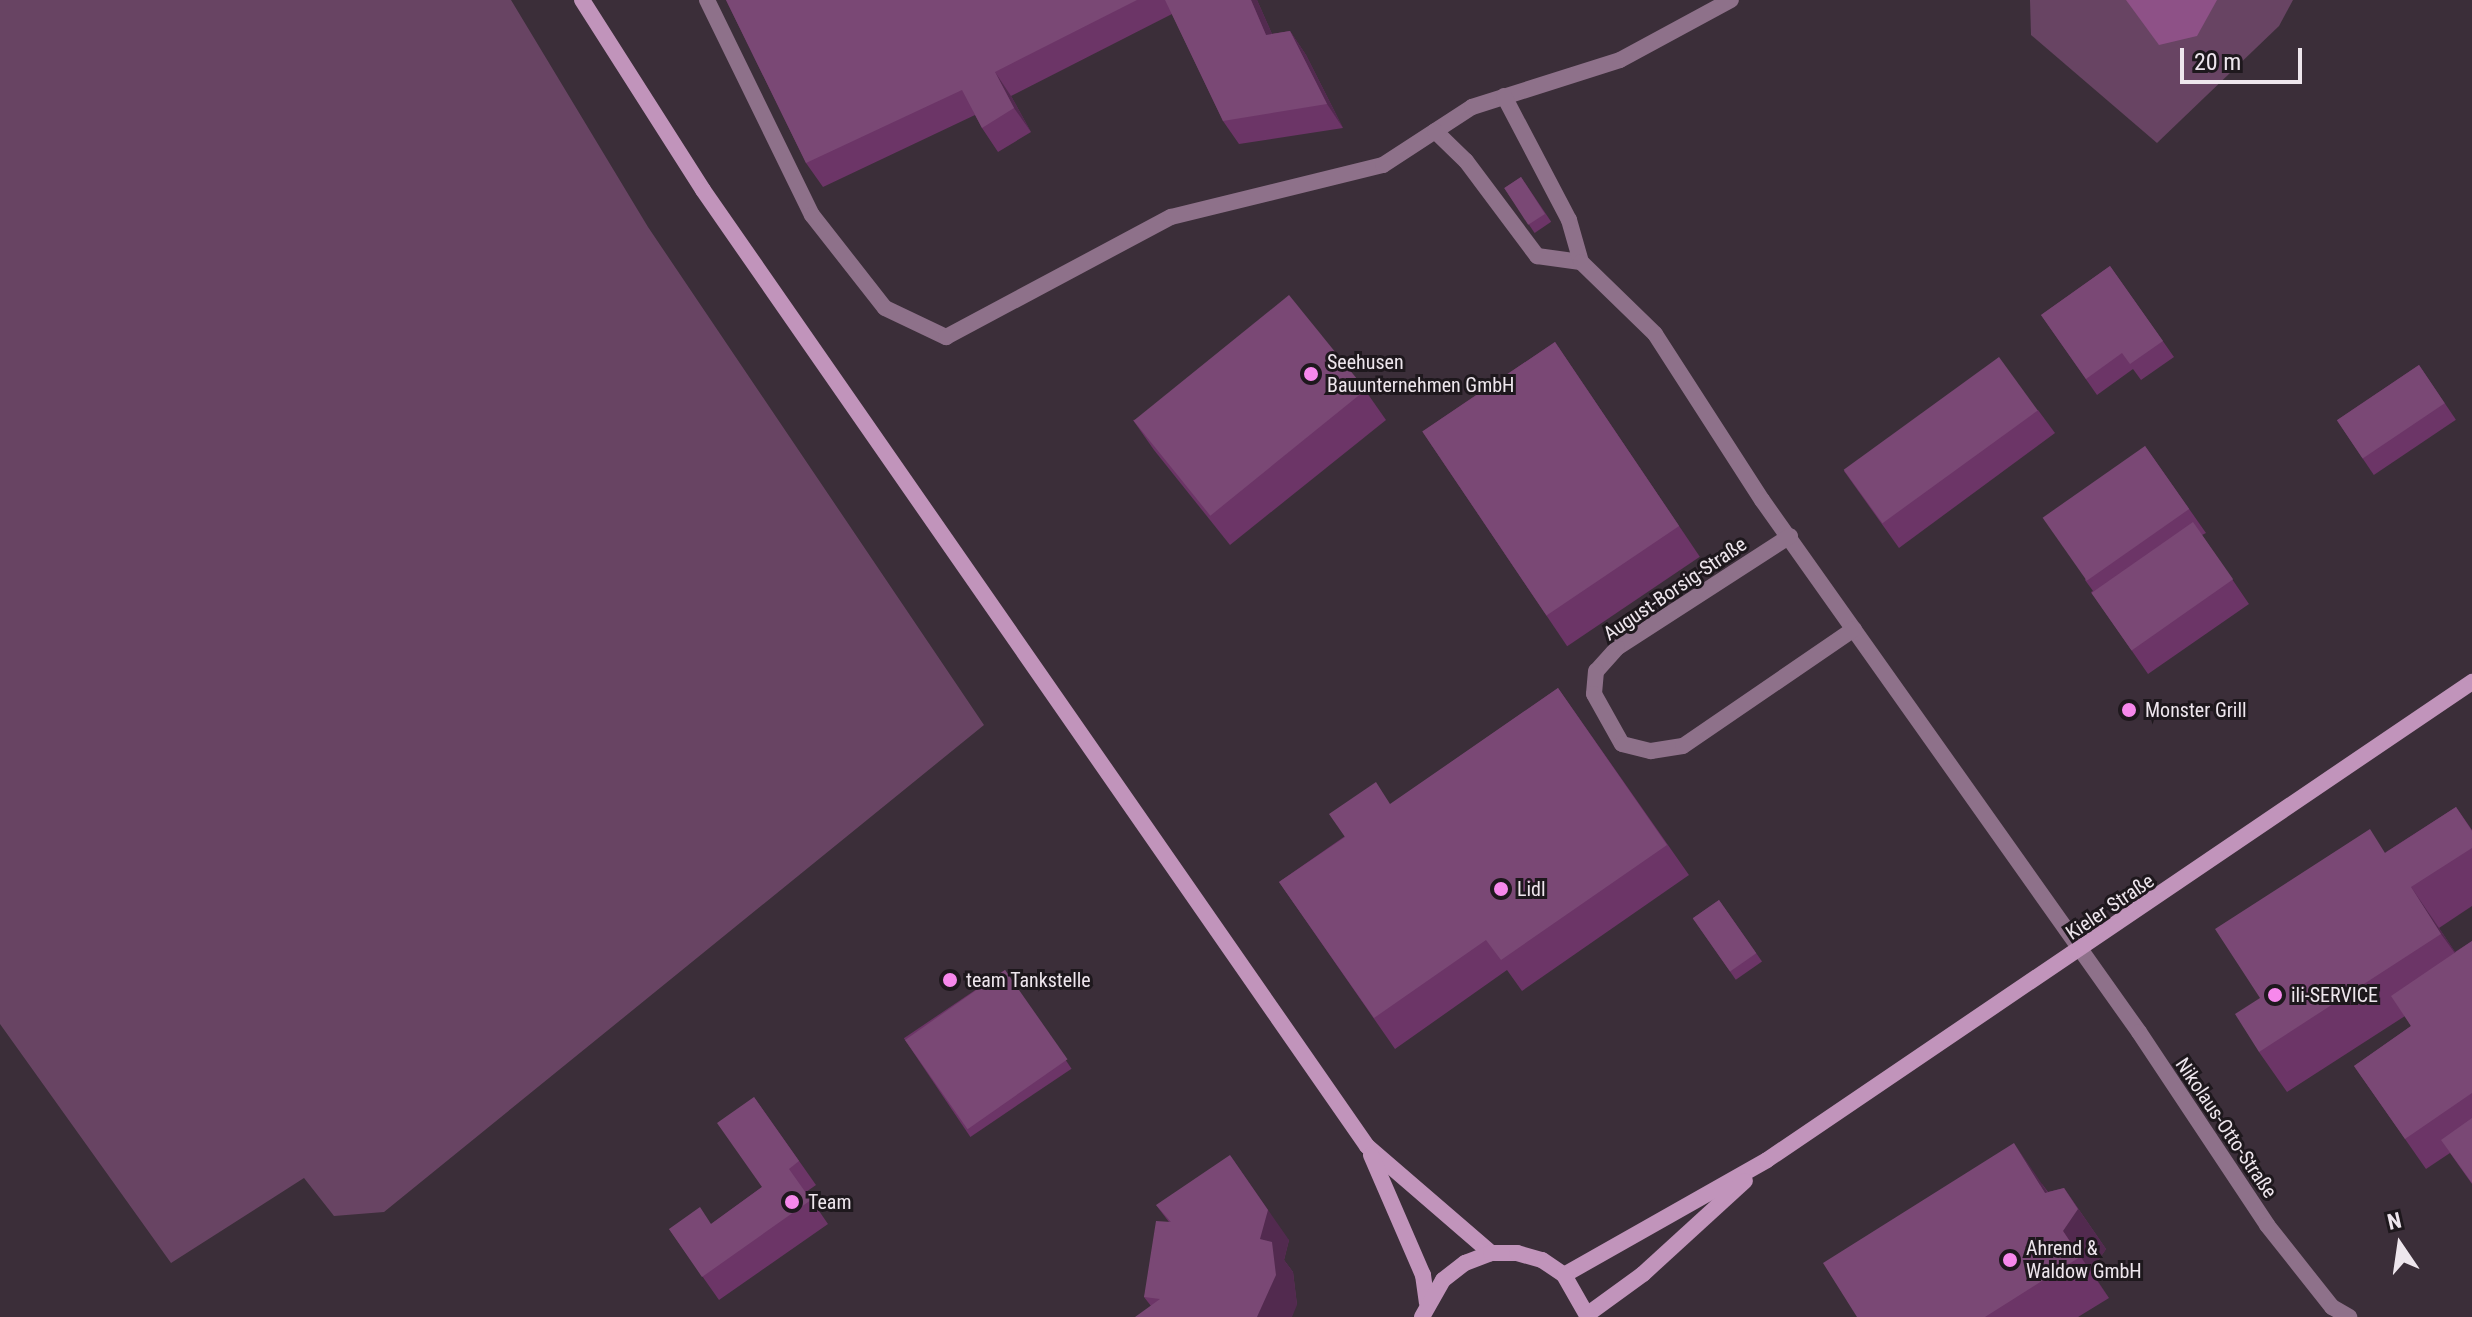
<!DOCTYPE html>
<html>
<head>
<meta charset="utf-8">
<style>
  body { margin:0 }
  #map { position:relative; width:2472px; height:1317px; overflow:hidden; background:#3b2e39; font-family:"Roboto Condensed",sans-serif }
  div>[style] { position:absolute }
  [style*='--x'] { left:calc(var(--x)*1px); top:calc(var(--y)*1px); width:calc(var(--w)*1px); rotate:calc(var(--a)*1deg) }
  .green>* { inset:0; background:#684463 }
  .water>* { inset:0; background:#8e5187 }
  .lane>* { height:16px; margin:-8px; padding:0 8px; transform-origin:8px; border-radius:8px; background:#8e718a }
  .street>* { height:16px; margin:-8px; padding:0 8px; transform-origin:8px; border-radius:8px; background:#8e718a }
  .secondary>* { height:16px; margin:-8px; padding:0 8px; transform-origin:8px; border-radius:8px; background:#c194bb }
  .wall>* { inset:0; background:#6c3567; transform-origin:0 0 }
  .shaded-wall>* { inset:0; background:#522a4f }
  .building>* { inset:0; background:#7a4875; transform-origin:0 0 }
  .dots>* { width:22px; height:22px; translate:-50% -50%; box-sizing:border-box; border:4px solid #1e181d; border-radius:50% }
  span { translate:-50% -50%; white-space:nowrap; text-align:center; line-height:1.15; -webkit-text-stroke:6px #1e181d; paint-order:stroke }
  .poi-label { font-size:20px; color:#eee6ed }
  .left { translate:0 -50%; text-align:left }
  .street-label { font-size:20px; color:#eee6ed }
  .north { position:absolute; left:2360px; top:1205px; width:80px; height:80px; -webkit-text-stroke:6px #1e181d; paint-order:stroke; rotate:347deg; font-size:22px; font-weight:700; line-height:32px; text-align:center; color:#eee6ed }
  .north::after { content:''; display:block; margin:auto; width:28px; height:36px; background:#eee6ed; clip-path:polygon(50% 0,100% 100%,50% 72%,0 100%) }
  .scale { position:absolute; left:2180px; top:48px; width:122px; height:36px; box-sizing:border-box; border:4px solid #eee6ed; border-top:0; padding-left:10px; font-size:24px; line-height:28px; white-space:nowrap; color:#eee6ed; -webkit-text-stroke:6px #1e181d; paint-order:stroke }
</style>
</head>
<body>
<div id="map">
  <div class="green">
    <i style="clip-path:polygon(0 0,511px 0,648px 227px,984px 725px,384px 1212px,334px 1216px,304px 1178px,171px 1263px,0 1024px)"></i>
    <i style="clip-path:polygon(2030px 0,2293px 0,2279px 26px,2157px 143px,2031px 35px)"></i>
  </div>
  <div class="water">
    <i style="clip-path:polygon(2126px 0,2217px 0,2197px 36px,2159px 45px)"></i>
  </div>
  <div class="lane">
    <i style="--x:707;--y:0;--w:239;--a:64"></i>
    <i style="--x:812;--y:215;--w:118;--a:51.9"></i>
    <i style="--x:885;--y:308;--w:68;--a:25.4"></i>
    <i style="--x:946;--y:337;--w:255;--a:-28.1"></i>
    <i style="--x:1171;--y:217;--w:218;--a:-13.8"></i>
    <i style="--x:1383;--y:165;--w:106;--a:-33.1"></i>
    <i style="--x:1472;--y:107;--w:155;--a:-17.6"></i>
    <i style="--x:1620;--y:60;--w:126;--a:-28.4"></i>
    <i style="--x:1435;--y:131;--w:43;--a:44.1"></i>
    <i style="--x:1466;--y:161;--w:119;--a:53.2"></i>
    <i style="--x:1537;--y:256;--w:44;--a:7.8"></i>
    <i style="--x:1581;--y:262;--w:44;--a:-105.9"></i>
    <i style="--x:1569;--y:220;--w:140;--a:-117.7"></i>
  </div>
  <div class="street">
    <i style="--x:1581;--y:262;--w:103;--a:44.2"></i>
    <i style="--x:1655;--y:334;--w:197;--a:57.2"></i>
    <i style="--x:1762;--y:500;--w:652;--a:54.68"></i>
    <i style="--x:2139;--y:1032;--w:232;--a:56.4"></i>
    <i style="--x:2267;--y:1225;--w:105;--a:51.6"></i>
    <i style="--x:2332;--y:1307;--w:20;--a:30"></i>
    <i style="--x:1790;--y:536;--w:206;--a:147.1"></i>
    <i style="--x:1617;--y:648;--w:31;--a:132"></i>
    <i style="--x:1596;--y:671;--w:23;--a:95"></i>
    <i style="--x:1594;--y:694;--w:57;--a:60.8"></i>
    <i style="--x:1622;--y:744;--w:30;--a:14"></i>
    <i style="--x:1651;--y:751;--w:32;--a:-9"></i>
    <i style="--x:1683;--y:746;--w:207;--a:-34.4"></i>
  </div>
  <div class="secondary">
    <i style="--x:582;--y:0;--w:225;--a:57.5"></i>
    <i style="--x:703;--y:190;--w:1164;--a:55.22"></i>
    <i style="--x:1367;--y:1146;--w:164;--a:40.8"></i>
    <i style="--x:1371;--y:1155;--w:131;--a:66.6"></i>
    <i style="--x:1423;--y:1275;--w:28;--a:82"></i>
    <i style="--x:1564;--y:1275;--w:233;--a:-29.5"></i>
    <i style="--x:1767;--y:1160;--w:852;--a:-34.14"></i>
    <i style="--x:1588;--y:1314;--w:68;--a:-36"></i>
    <i style="--x:1643;--y:1274;--w:138;--a:-42.4"></i>
    <i style="--x:1422;--y:1317;--w:43;--a:-60.4"></i>
    <i style="--x:1443;--y:1280;--w:28;--a:-38"></i>
    <i style="--x:1465;--y:1263;--w:28;--a:-21"></i>
    <i style="--x:1491;--y:1253;--w:26;--a:0"></i>
    <i style="--x:1517;--y:1253;--w:26;--a:16"></i>
    <i style="--x:1542;--y:1260;--w:27;--a:34"></i>
    <i style="--x:1564;--y:1275;--w:48;--a:60.3"></i>
  </div>
  <div class="wall">
    <i style="clip-path:polygon(726px 0,1257px 0,1272px 34px,1290px 31px,1306px 55px,1343px 128px,1239px 144px,1223px 121px,1172px 14px,1011px 96px,1031px 132px,998px 152px,982px 128px,975px 115px,823px 187px,806px 163px)"></i>
    <i style="left:1521px;top:177px;width:54px;height:20px;rotate:56deg"></i>
    <i style="clip-path:polygon(2110px 266px,2174px 357px,2141px 380px,2133px 369px,2097px 395px,2041px 315px)"></i>
    <i style="left:1555px;top:342px;width:259px;height:160px;rotate:56deg"></i>
    <i style="left:2419px;top:365px;width:66px;height:99px;rotate:56deg"></i>
    <i style="clip-path:polygon(1365px 390px,1386px 420px,1230px 545px,1154px 450px,1133px 420px)"></i>
    <i style="clip-path:polygon(2038px 410px,2055px 433px,1899px 548px,1844px 471px)"></i>
    <i style="clip-path:polygon(2145px 446px,2206px 533px,2202px 535px,2249px 604px,2148px 674px,2091px 592px,2093px 591px,2085px 580px)"></i>
    <i style="clip-path:polygon(1558px 688px,1689px 875px,1522px 991px,1507px 970px,1395px 1049px,1279px 882px)"></i>
    <i style="clip-path:polygon(2456px 807px,2472px 830px,2472px 906px,2439px 928px,2455px 952px,2472px 941px,2472px 1184px,2450px 1153px,2426px 1169px,2354px 1066px,2411px 1026px,2405px 1016px,2287px 1092px,2259px 1052px,2260px 998px,2386px 852px)"></i>
    <i style="left:1719px;top:900px;width:75px;height:32px;rotate:55deg"></i>
    <i style="left:1005px;top:970px;width:119px;height:122px;rotate:56deg"></i>
    <i style="clip-path:polygon(754px 1097px,816px 1185px,806px 1192px,828px 1224px,719px 1300px,669px 1229px,711px 1224px,762px 1187px)"></i>
    <i style="clip-path:polygon(2042px 1184px,2048px 1192px,2064px 1188px,2106px 1249px,2091px 1271px,2109px 1298px,2078px 1317px,1857px 1317px)"></i>
    <i style="clip-path:polygon(1156px 1205px,1289px 1240px,1284px 1260px,1293px 1272px,1297px 1305px,1151px 1306px,1144px 1297px,1169px 1222px)"></i>
  </div>
  <div class="shaded-wall">
    <i style="clip-path:polygon(1251px 0,1257px 0,1283px 59px,1266px 35px)"></i>
    <i style="clip-path:polygon(1290px 31px,1306px 55px,1343px 128px,1327px 104px)"></i>
    <i style="clip-path:polygon(995px 72px,1011px 96px,1031px 132px,1014px 108px)"></i>
    <i style="clip-path:polygon(2411px 887px,2439px 928px,2470px 974px,2441px 934px)"></i>
    <i style="clip-path:polygon(2014px 1143px,2042px 1184px,2068px 1224px,2064px 1188px,2106px 1249px,2091px 1271px,2109px 1298px,2063px 1231px,2045px 1193px)"></i>
    <i style="clip-path:polygon(1230px 1155px,1289px 1240px,1284px 1260px,1293px 1272px,1297px 1305px,1292px 1317px,1257px 1317px,1260px 1239px)"></i>
  </div>
  <div class="building">
    <i style="clip-path:polygon(726px 0,1137px 0,995px 72px,1014px 108px,982px 128px,962px 90px,806px 163px)"></i>
    <i style="clip-path:polygon(1165px 0,1251px 0,1266px 35px,1290px 31px,1327px 104px,1223px 121px)"></i>
    <i style="left:1521px;top:177px;width:44px;height:20px;rotate:57deg"></i>
    <i style="clip-path:polygon(2110px 266px,2163px 341px,2130px 364px,2122px 353px,2086px 379px,2041px 315px)"></i>
    <i style="left:1289px;top:295px;width:122px;height:200px;rotate:51deg"></i>
    <i style="left:1555px;top:342px;width:222px;height:160px;rotate:56deg"></i>
    <i style="left:1999px;top:357px;width:66px;height:192px;rotate:54deg"></i>
    <i style="left:2419px;top:365px;width:46px;height:99px;rotate:56deg"></i>
    <i style="left:2145px;top:446px;width:77px;height:125px;rotate:55deg"></i>
    <i style="left:2193px;top:522px;width:70px;height:124px;rotate:55deg"></i>
    <i style="clip-path:polygon(1558px 688px,1667px 845px,1501px 960px,1486px 940px,1374px 1018px,1279px 882px,1345px 837px,1329px 814px,1376px 782px,1390px 804px)"></i>
    <i style="clip-path:polygon(2456px 807px,2472px 831px,2472px 848px,2411px 887px,2441px 934px,2259px 1052px,2235px 1014px,2260px 998px,2215px 929px,2370px 829px,2385px 853px)"></i>
    <i style="left:1719px;top:900px;width:65px;height:32px;rotate:55deg"></i>
    <i style="clip-path:polygon(2472px 941px,2472px 1093px,2405px 1139px,2354px 1066px,2411px 1026px,2391px 996px)"></i>
    <i style="left:1005px;top:970px;width:109px;height:122px;rotate:55deg"></i>
    <i style="clip-path:polygon(754px 1097px,799px 1161px,789px 1169px,811px 1200px,702px 1277px,669px 1229px,700px 1207px,711px 1224px,762px 1187px,717px 1123px)"></i>
    <i style="clip-path:polygon(2472px 1118px,2472px 1183px,2441px 1140px)"></i>
    <i style="clip-path:polygon(2014px 1143px,2045px 1193px,2064px 1188px,2078px 1209px,2063px 1231px,2080px 1257px,1985px 1317px,1857px 1317px,1823px 1263px)"></i>
    <i style="clip-path:polygon(1230px 1155px,1268px 1210px,1260px 1239px,1272px 1242px,1276px 1275px,1257px 1317px,1135px 1317px,1160px 1299px,1144px 1297px,1156px 1221px,1171px 1222px,1156px 1205px)"></i>
  </div>
  <div class="dots">
    <i style="left:1311px;top:374px;background:#f788ec"></i>
    <i style="left:2129px;top:710px;background:#f788ec"></i>
    <i style="left:1501px;top:889px;background:#f788ec"></i>
    <i style="left:950px;top:980px;background:#f788ec"></i>
    <i style="left:2275px;top:995px;background:#f788ec"></i>
    <i style="left:792px;top:1202px;background:#f788ec"></i>
    <i style="left:2010px;top:1260px;background:#f788ec"></i>
  </div>
  <div class="poi-label">
    <span class="left" style="left:1327px;top:374px">Seehusen<br>Bauunternehmen GmbH</span>
    <span class="left" style="left:2145px;top:710px">Monster Grill</span>
    <span class="left" style="left:1517px;top:889px">Lidl</span>
    <span class="left" style="left:966px;top:980px">team Tankstelle</span>
    <span class="left" style="left:2291px;top:995px">ili-SERVICE</span>
    <span class="left" style="left:808px;top:1202px">Team</span>
    <span class="left" style="left:2026px;top:1260px">Ahrend &amp;<br>Waldow GmbH</span>
  </div>
  <div class="street-label">
    <span style="left:1675px;top:589px;rotate:-34deg">August-Borsig-Straße</span>
    <span style="left:2110px;top:907px;rotate:-34deg">Kieler Straße</span>
    <span style="left:2226px;top:1128px;rotate:56deg">Nikolaus-Otto-Straße</span>
  </div>
  <div class="north">N</div>
  <div class="scale">20 m</div>
</div>
</body>
</html>
